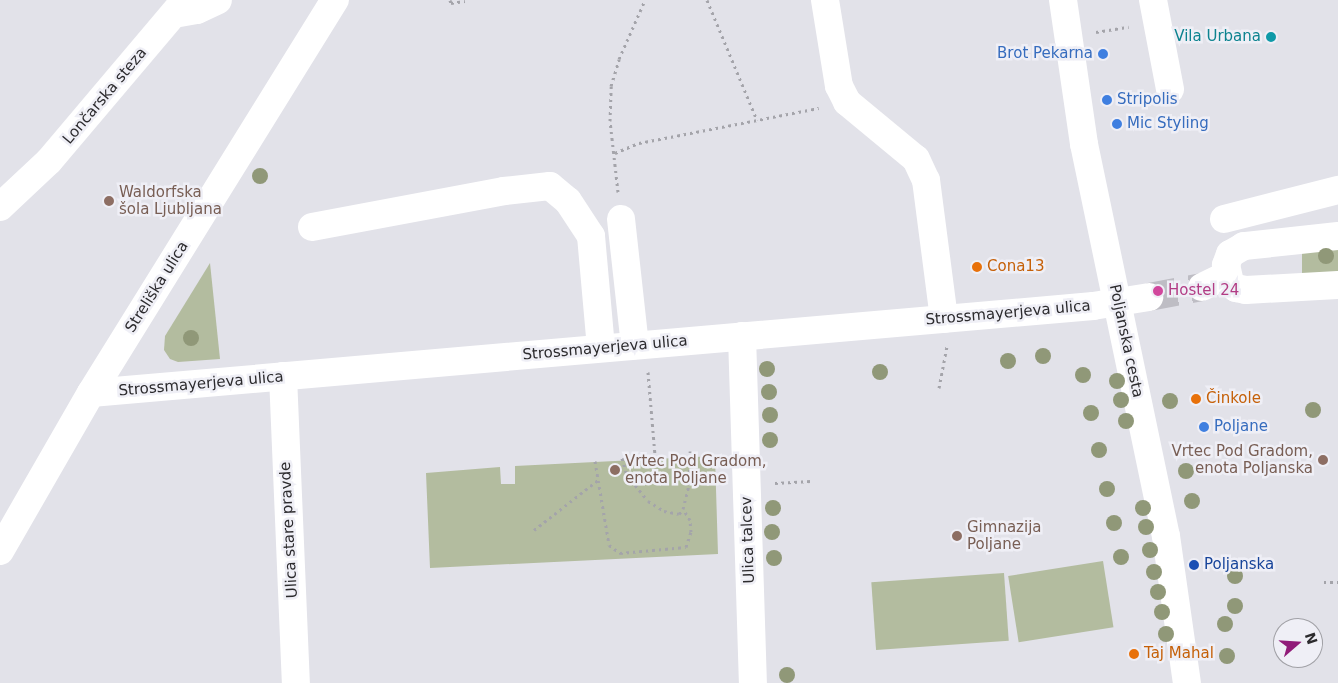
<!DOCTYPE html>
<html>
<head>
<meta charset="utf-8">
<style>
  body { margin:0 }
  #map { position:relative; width:1338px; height:683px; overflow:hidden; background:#e2e2e9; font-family:"DejaVu Sans",sans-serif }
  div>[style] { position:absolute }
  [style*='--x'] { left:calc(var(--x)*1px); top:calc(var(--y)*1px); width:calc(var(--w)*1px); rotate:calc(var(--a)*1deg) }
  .green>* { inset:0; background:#b3bc9f; transform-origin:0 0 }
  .minor-tunnel>* { height:28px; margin-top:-14px; transform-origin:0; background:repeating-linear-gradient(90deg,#bebdc4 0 28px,transparent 0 42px) }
  .path>* { height:3px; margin-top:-1.5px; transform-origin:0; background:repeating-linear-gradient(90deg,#a4a4aa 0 2.5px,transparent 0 6.5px) }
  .minor>* { height:28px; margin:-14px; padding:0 14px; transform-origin:14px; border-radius:14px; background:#fff }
  .trees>* { width:16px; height:16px; margin:-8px; border-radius:50%; background:#909878 }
  .dots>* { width:14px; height:14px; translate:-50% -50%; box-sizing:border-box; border:2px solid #efeff6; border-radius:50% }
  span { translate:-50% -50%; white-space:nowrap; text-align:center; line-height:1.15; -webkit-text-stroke:5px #efeff6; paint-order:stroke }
  .culture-label { font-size:15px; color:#0d838f }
  .right { translate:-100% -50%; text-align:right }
  .shop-label { font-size:15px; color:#366cbe }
  .left { translate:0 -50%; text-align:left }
  .street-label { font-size:15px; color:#2c2b2e }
  .education-label { font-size:15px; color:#785e54 }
  .food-label { font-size:15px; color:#c56008 }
  .hotel-label { font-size:15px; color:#b23c85 }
  .transit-label { font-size:15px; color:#164399 }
  .north { position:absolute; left:1273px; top:618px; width:50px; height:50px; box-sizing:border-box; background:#efeff6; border:1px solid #a1a1a6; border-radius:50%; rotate:71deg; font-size:14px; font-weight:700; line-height:20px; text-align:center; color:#2c2b2e }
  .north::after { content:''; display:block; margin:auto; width:18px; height:22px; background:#911b79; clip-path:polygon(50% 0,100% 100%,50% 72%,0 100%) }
</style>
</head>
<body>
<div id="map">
  <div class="green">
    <i style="left:1338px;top:246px;width:28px;height:36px;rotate:90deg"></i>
    <i style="clip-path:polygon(210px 263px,220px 359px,178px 362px,170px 359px,164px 350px,165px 336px)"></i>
    <i style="clip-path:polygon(715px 456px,718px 554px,430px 568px,426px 473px,500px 467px,501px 484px,515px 484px,515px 466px)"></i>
    <i style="left:1103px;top:561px;width:67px;height:96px;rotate:81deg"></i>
    <i style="left:1004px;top:573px;width:68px;height:133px;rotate:86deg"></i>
  </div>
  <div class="minor-tunnel">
    <i style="--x:1149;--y:297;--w:54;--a:-10.7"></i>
  </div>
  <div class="path">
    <i style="--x:450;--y:0;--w:3;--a:72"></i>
    <i style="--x:451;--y:3;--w:14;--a:-8"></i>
    <i style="--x:707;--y:0;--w:130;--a:67.4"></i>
    <i style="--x:1096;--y:32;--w:33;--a:-9"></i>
    <i style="--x:615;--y:153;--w:26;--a:-23"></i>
    <i style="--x:639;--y:143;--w:183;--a:-11"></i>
    <i style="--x:618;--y:192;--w:71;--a:-96.4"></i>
    <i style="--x:610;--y:121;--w:35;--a:-88"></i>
    <i style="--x:611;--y:86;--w:28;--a:-73"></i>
    <i style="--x:619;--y:59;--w:64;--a:-66.2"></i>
    <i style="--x:648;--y:372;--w:83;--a:85.2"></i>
    <i style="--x:939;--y:388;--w:43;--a:-79.2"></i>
    <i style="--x:622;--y:458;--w:18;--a:74"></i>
    <i style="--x:627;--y:475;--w:33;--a:51"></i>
    <i style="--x:648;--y:501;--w:19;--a:32"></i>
    <i style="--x:664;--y:511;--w:15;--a:11"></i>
    <i style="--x:679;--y:514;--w:6;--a:-51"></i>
    <i style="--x:683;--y:509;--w:25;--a:-76"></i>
    <i style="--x:689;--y:485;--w:34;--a:-88"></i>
    <i style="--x:595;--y:461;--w:85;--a:80.5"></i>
    <i style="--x:609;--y:545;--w:14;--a:36"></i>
    <i style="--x:620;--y:553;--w:66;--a:-5.2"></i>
    <i style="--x:686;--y:547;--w:16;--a:-72"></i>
    <i style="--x:691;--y:532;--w:12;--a:-95"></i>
    <i style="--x:690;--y:520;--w:13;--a:-122"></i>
    <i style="--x:775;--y:483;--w:36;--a:-3"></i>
    <i style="--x:534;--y:530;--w:81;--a:-38"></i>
    <i style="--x:1324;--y:582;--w:14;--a:0"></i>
  </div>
  <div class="minor">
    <i style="--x:825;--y:0;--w:87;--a:80.8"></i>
    <i style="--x:839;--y:86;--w:18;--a:63"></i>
    <i style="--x:847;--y:102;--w:89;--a:39.6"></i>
    <i style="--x:916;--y:159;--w:23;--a:65"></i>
    <i style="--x:926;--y:180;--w:140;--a:82.6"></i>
    <i style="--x:1063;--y:0;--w:146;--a:81.7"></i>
    <i style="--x:1084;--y:144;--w:400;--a:78.2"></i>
    <i style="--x:1166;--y:536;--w:148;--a:81.9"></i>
    <i style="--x:1153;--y:0;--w:91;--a:79.2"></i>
    <i style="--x:174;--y:14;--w:23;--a:-10"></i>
    <i style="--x:197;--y:10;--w:23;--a:-25"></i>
    <i style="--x:0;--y:207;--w:67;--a:-43.2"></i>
    <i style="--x:49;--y:161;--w:211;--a:-49.8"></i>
    <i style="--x:621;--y:219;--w:127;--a:83.7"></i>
    <i style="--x:1224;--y:219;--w:118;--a:-14.3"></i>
    <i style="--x:312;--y:227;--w:195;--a:-10.6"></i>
    <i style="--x:504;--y:191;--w:46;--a:-6.2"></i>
    <i style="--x:550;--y:186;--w:23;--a:40"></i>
    <i style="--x:568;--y:201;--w:42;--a:56.7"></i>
    <i style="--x:591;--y:236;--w:112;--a:84.9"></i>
    <i style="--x:1338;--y:236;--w:95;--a:173.9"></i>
    <i style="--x:1244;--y:246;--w:16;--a:150"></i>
    <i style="--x:1230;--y:254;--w:12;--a:110"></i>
    <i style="--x:1226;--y:265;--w:18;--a:77"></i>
    <i style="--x:1230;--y:283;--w:8;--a:40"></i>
    <i style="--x:1236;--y:288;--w:10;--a:11"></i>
    <i style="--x:1246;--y:290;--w:92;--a:-3.1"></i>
    <i style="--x:1202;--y:287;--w:28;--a:-26"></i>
    <i style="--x:742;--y:336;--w:347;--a:88.2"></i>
    <i style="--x:283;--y:376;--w:307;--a:87.6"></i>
    <i style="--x:91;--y:393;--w:1006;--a:-4.96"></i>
    <i style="--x:1093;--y:306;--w:57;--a:-9.1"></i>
    <i style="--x:0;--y:551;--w:182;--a:-60.1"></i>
    <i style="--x:91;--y:393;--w:463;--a:-58.2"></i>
  </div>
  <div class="trees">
    <i style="left:260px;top:176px"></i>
    <i style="left:1326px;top:256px"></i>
    <i style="left:191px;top:338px"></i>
    <i style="left:1043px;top:356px"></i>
    <i style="left:1008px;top:361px"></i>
    <i style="left:767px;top:369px"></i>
    <i style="left:880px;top:372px"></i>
    <i style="left:1083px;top:375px"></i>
    <i style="left:1117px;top:381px"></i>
    <i style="left:769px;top:392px"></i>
    <i style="left:1121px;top:400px"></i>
    <i style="left:1170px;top:401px"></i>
    <i style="left:1313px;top:410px"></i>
    <i style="left:1091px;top:413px"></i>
    <i style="left:770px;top:415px"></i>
    <i style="left:1126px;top:421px"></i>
    <i style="left:770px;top:440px"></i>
    <i style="left:1099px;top:450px"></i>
    <i style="left:1186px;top:471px"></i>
    <i style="left:1107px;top:489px"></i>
    <i style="left:1192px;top:501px"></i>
    <i style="left:773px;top:508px"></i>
    <i style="left:1143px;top:508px"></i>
    <i style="left:1114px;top:523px"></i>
    <i style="left:1146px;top:527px"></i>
    <i style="left:772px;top:532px"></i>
    <i style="left:1150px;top:550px"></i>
    <i style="left:1121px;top:557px"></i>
    <i style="left:774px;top:558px"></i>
    <i style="left:1154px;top:572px"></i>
    <i style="left:1235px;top:576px"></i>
    <i style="left:1158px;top:592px"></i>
    <i style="left:1235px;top:606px"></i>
    <i style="left:1162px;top:612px"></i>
    <i style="left:1225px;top:624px"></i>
    <i style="left:1166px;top:634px"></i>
    <i style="left:1227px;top:656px"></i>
    <i style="left:787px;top:675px"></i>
  </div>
  <div class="dots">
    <i style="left:1271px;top:37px;background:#0f9aa8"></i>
    <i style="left:1103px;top:54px;background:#3f7fe0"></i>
    <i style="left:1107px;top:100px;background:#3f7fe0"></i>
    <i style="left:1117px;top:124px;background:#3f7fe0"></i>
    <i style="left:109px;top:201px;background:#8d6e63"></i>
    <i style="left:977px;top:267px;background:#e8710a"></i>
    <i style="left:1158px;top:291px;background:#d1479c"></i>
    <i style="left:1196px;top:399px;background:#e8710a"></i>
    <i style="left:1204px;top:427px;background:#3f7fe0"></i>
    <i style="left:1323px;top:460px;background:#8d6e63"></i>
    <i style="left:615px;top:470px;background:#8d6e63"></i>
    <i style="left:957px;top:536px;background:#8d6e63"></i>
    <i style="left:1194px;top:565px;background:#1a4fb4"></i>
    <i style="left:1134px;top:654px;background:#e8710a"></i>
  </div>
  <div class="culture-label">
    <span class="right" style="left:1261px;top:37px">Vila Urbana</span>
  </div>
  <div class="shop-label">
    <span class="right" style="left:1093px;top:54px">Brot Pekarna</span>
    <span class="left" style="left:1117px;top:100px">Stripolis</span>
    <span class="left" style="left:1127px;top:124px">Mic Styling</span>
    <span class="left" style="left:1214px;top:427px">Poljane</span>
  </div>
  <div class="street-label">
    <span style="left:105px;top:96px;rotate:-50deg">Lončarska steza</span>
    <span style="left:157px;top:287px;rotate:-58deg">Streliška ulica</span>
    <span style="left:1008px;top:313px;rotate:-5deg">Strossmayerjeva ulica</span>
    <span style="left:1126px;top:341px;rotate:78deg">Poljanska cesta</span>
    <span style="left:605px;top:348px;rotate:-5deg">Strossmayerjeva ulica</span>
    <span style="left:201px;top:384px;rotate:-5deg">Strossmayerjeva ulica</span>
    <span style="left:289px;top:530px;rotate:-93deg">Ulica stare pravde</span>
    <span style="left:748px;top:540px;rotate:-92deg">Ulica talcev</span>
  </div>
  <div class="education-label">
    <span class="left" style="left:119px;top:201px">Waldorfska<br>šola Ljubljana</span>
    <span class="right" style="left:1313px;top:460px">Vrtec Pod Gradom,<br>enota Poljanska</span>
    <span class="left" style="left:625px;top:470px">Vrtec Pod Gradom,<br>enota Poljane</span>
    <span class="left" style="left:967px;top:536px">Gimnazija<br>Poljane</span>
  </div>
  <div class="food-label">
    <span class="left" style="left:987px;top:267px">Cona13</span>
    <span class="left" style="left:1206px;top:399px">Činkole</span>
    <span class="left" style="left:1144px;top:654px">Taj Mahal</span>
  </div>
  <div class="hotel-label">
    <span class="left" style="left:1168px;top:291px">Hostel 24</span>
  </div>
  <div class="transit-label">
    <span class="left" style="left:1204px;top:565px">Poljanska</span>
  </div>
  <div class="north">N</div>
</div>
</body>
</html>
